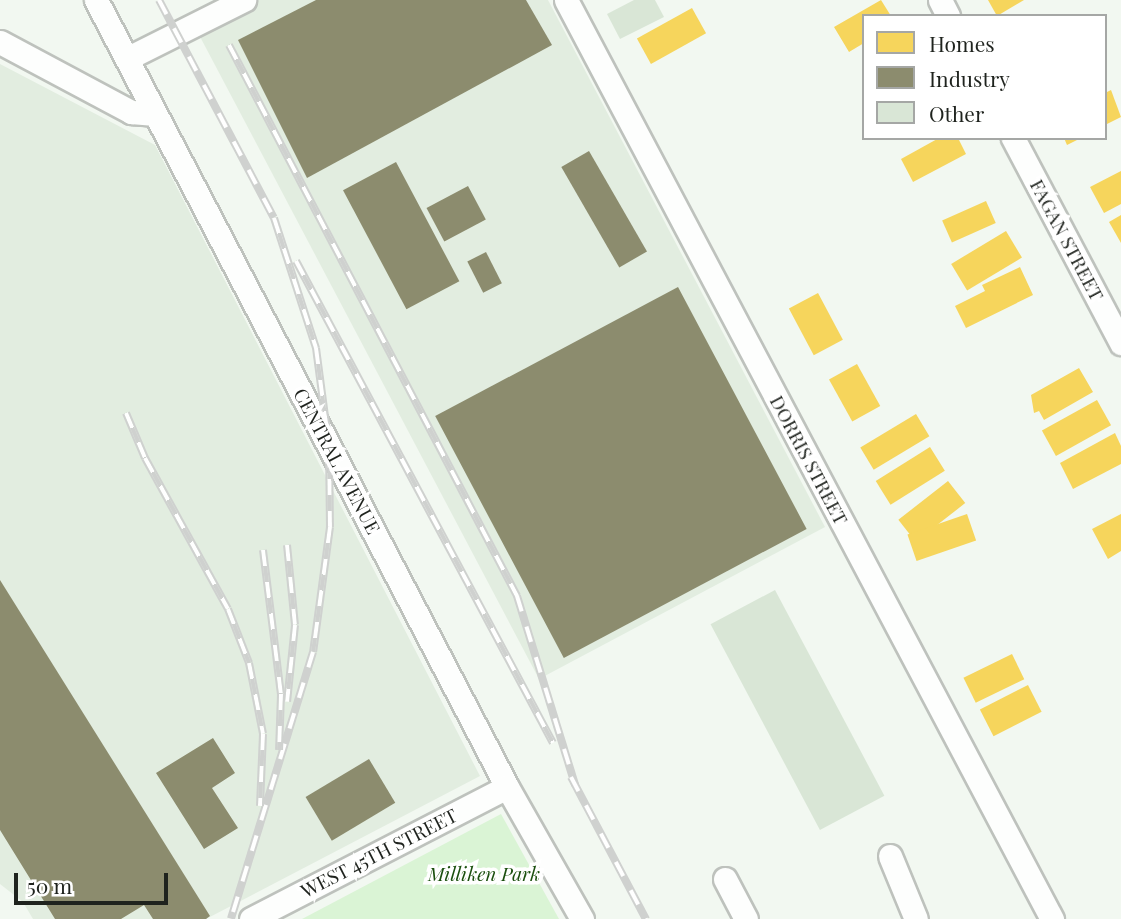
<!DOCTYPE html>
<html>
<head>
<meta charset="utf-8">
<style>
  body { margin:0 }
  #map { position:relative; width:1121px; height:919px; overflow:hidden; background:#f2f8f1; font-family:"Playfair Display",serif }
  div>[style] { position:absolute }
  [style*='--x'] { left:calc(var(--x)*1px); top:calc(var(--y)*1px); width:calc(var(--w)*1px); rotate:calc(var(--a)*1deg) }
  .built>* { inset:0; background:#e2ede0 }
  .green>* { inset:0; background:#daf4d5 }
  .homes>* { inset:0; background:#f6d55c; transform-origin:0 0 }
  .industry>* { inset:0; background:#8c8c6e; transform-origin:0 0 }
  .building>* { inset:0; background:#d9e6d6; transform-origin:0 0 }
  .roads { filter:drop-shadow(2px 0 #bec2bd) drop-shadow(-2px 0 #bec2bd) drop-shadow(0 2px #bec2bd) drop-shadow(0 -2px #bec2bd) }
  .minor>* { height:23px; margin:-11.5px; padding:0 11.5px; transform-origin:11.5px; border-radius:11.5px; background:#fdfefd }
  .rail>* { height:8px; margin-top:-4px; transform-origin:0; background:repeating-linear-gradient(90deg,#fff 0 16px,#cfd1cf 0 32px); box-sizing:border-box; border-block:2px solid #cfd1cf }
  span { translate:-50% -50%; white-space:nowrap; text-align:center; line-height:1.15; -webkit-text-stroke:7px #fff; paint-order:stroke }
  .street-label { font-size:19px; color:#1f231e }
  .park-label { font-size:19px; color:#1b4f0e; font-style:italic }
  .legend { position:absolute; left:862px; top:14px; width:245px; height:126px; box-sizing:border-box; background:#fff; border:2px solid #a5a7a5; margin:0; padding:9px 12px; list-style:none; font-size:21px; color:#1f231e }
  .legend li { display:flex; align-items:center; gap:14px; height:35px }
  .legend b { width:35px; border:2px solid #a5a7a5 }
  .scale { position:absolute; left:14px; top:873px; width:154px; height:32px; box-sizing:border-box; border:4px solid #1f231e; border-top:0; padding-left:9px; font-size:21px; line-height:24px; white-space:nowrap; color:#1f231e; -webkit-text-stroke:5px #fff; paint-order:stroke }
</style>
</head>
<body>
<div id="map">
  <div class="built">
    <i style="clip-path:polygon(256px 0,548px 0,825px 527px,539px 679px,197px 31px)"></i>
    <i style="clip-path:polygon(0 64px,155px 145px,480px 776px,206px 919px,33px 919px,23px 902px,0 884px)"></i>
  </div>
  <div class="green">
    <i style="clip-path:polygon(501px 814px,559px 919px,302px 919px)"></i>
  </div>
  <div class="homes">
    <i style="clip-path:polygon(881px 0,891px 16px,864px 16px,864px 43px,849px 52px,834px 27px)"></i>
    <i style="clip-path:polygon(988px 0,1024px 0,997px 16px)"></i>
    <i style="left:692px;top:8px;width:29px;height:63px;rotate:61deg"></i>
    <i style="clip-path:polygon(1111px 90px,1121px 117px,1105px 125px,1105px 93px)"></i>
    <i style="clip-path:polygon(939px 138px,958px 138px,966px 154px,913px 182px,901px 159px)"></i>
    <i style="clip-path:polygon(1064px 138px,1081px 138px,1067px 145px)"></i>
    <i style="clip-path:polygon(1121px 171px,1121px 204px,1104px 213px,1090px 187px)"></i>
    <i style="left:986px;top:201px;width:24px;height:48px;rotate:66deg"></i>
    <i style="clip-path:polygon(1121px 215px,1121px 243px,1109px 222px)"></i>
    <i style="left:1006px;top:231px;width:31px;height:64px;rotate:59deg"></i>
    <i style="clip-path:polygon(1020px 267px,1033px 295px,966px 328px,955px 306px,985px 291px,982px 285px)"></i>
    <i style="left:818px;top:293px;width:53px;height:33px;rotate:62deg"></i>
    <i style="left:857px;top:364px;width:48px;height:32px;rotate:61deg"></i>
    <i style="clip-path:polygon(1079px 368px,1093px 392px,1044px 420px,1039px 411px,1034px 413px,1031px 395px)"></i>
    <i style="left:1097px;top:400px;width:29px;height:63px;rotate:61deg"></i>
    <i style="left:916px;top:414px;width:26px;height:65px;rotate:59deg"></i>
    <i style="clip-path:polygon(1115px 433px,1121px 446px,1121px 464px,1073px 489px,1060px 463px)"></i>
    <i style="left:930px;top:447px;width:28px;height:64px;rotate:58deg"></i>
    <i style="left:948px;top:481px;width:28px;height:63px;rotate:52deg"></i>
    <i style="left:967px;top:514px;width:28px;height:63px;rotate:71deg"></i>
    <i style="clip-path:polygon(1121px 514px,1121px 551px,1108px 559px,1092px 529px)"></i>
    <i style="left:1012px;top:654px;width:28px;height:54px;rotate:64deg"></i>
    <i style="left:1028px;top:685px;width:30px;height:54px;rotate:63deg"></i>
  </div>
  <div class="industry">
    <i style="clip-path:polygon(316px 0,526px 0,552px 45px,307px 178px,238px 40px)"></i>
    <i style="left:589px;top:151px;width:116px;height:32px;rotate:60deg"></i>
    <i style="left:396px;top:162px;width:135px;height:60px;rotate:62deg"></i>
    <i style="left:468px;top:186px;width:38px;height:47px;rotate:62deg"></i>
    <i style="left:486px;top:252px;width:35px;height:21px;rotate:63deg"></i>
    <i style="left:678px;top:287px;width:274px;height:275px;rotate:62deg"></i>
    <i style="clip-path:polygon(0 580px,210px 916px,206px 919px,153px 919px,144px 905px,121px 919px,55px 919px,0 830px)"></i>
    <i style="clip-path:polygon(213px 738px,235px 773px,212px 788px,238px 828px,204px 849px,156px 773px)"></i>
    <i style="left:369px;top:759px;width:51px;height:74px;rotate:59deg"></i>
  </div>
  <div class="building">
    <i style="clip-path:polygon(634px 0,655px 0,664px 17px,620px 39px,607px 14px)"></i>
    <i style="left:775px;top:590px;width:233px;height:73px;rotate:62deg"></i>
  </div>
  <div class="roads">
    <div class="minor">
      <i style="--x:96;--y:0;--w:888;--a:62.42"></i>
      <i style="--x:507;--y:787;--w:152;--a:60.4"></i>
      <i style="--x:566;--y:0;--w:1040;--a:62.13"></i>
      <i style="--x:940;--y:0;--w:18;--a:63"></i>
      <i style="--x:0;--y:42;--w:149;--a:28.1"></i>
      <i style="--x:131;--y:112;--w:24;--a:5"></i>
      <i style="--x:128;--y:58;--w:130;--a:-26.6"></i>
      <i style="--x:1013;--y:138;--w:232;--a:62.2"></i>
      <i style="--x:890;--y:856;--w:68;--a:67.6"></i>
      <i style="--x:725;--y:879;--w:45;--a:62.3"></i>
      <i style="--x:251;--y:919;--w:288;--a:-27.3"></i>
    </div>
  </div>
  <div class="rail">
    <i style="--x:159;--y:0;--w:246;--a:62.2"></i>
    <i style="--x:274;--y:218;--w:137;--a:72.1"></i>
    <i style="--x:316;--y:348;--w:100;--a:82.5"></i>
    <i style="--x:329;--y:447;--w:80;--a:89.3"></i>
    <i style="--x:330;--y:527;--w:126;--a:97.7"></i>
    <i style="--x:313;--y:652;--w:279;--a:107.1"></i>
    <i style="--x:229;--y:45;--w:622;--a:62.4"></i>
    <i style="--x:517;--y:596;--w:198;--a:72.9"></i>
    <i style="--x:296;--y:261;--w:546;--a:61.93"></i>
    <i style="--x:126;--y:413;--w:49;--a:67.1"></i>
    <i style="--x:145;--y:458;--w:172;--a:61.2"></i>
    <i style="--x:228;--y:609;--w:58;--a:68.7"></i>
    <i style="--x:249;--y:663;--w:72;--a:78.8"></i>
    <i style="--x:263;--y:734;--w:72;--a:92.4"></i>
    <i style="--x:287;--y:545;--w:80;--a:84.3"></i>
    <i style="--x:295;--y:625;--w:77;--a:95.9"></i>
    <i style="--x:263;--y:550;--w:145;--a:82.9"></i>
    <i style="--x:281;--y:694;--w:56;--a:92"></i>
    <i style="--x:571;--y:777;--w:161;--a:62.2"></i>
  </div>
  <div class="street-label">
    <span style="left:1067px;top:240px;rotate:62deg">FAGAN STREET</span>
    <span style="left:809px;top:460px;rotate:62deg">DORRIS STREET</span>
    <span style="left:337px;top:461px;rotate:62deg">CENTRAL AVENUE</span>
    <span style="left:379px;top:853px;rotate:-27deg">WEST 45TH STREET</span>
  </div>
  <div class="park-label">
    <span style="left:484px;top:874px">Milliken Park</span>
  </div>
  <ul class="legend">
  <li><b style="height:19px;background:#f6d55c"></b>Homes</li>
  <li><b style="height:19px;background:#8c8c6e"></b>Industry</li>
  <li><b style="height:19px;background:#d9e6d6"></b>Other</li>
  </ul>
  <div class="scale">50 m</div>
</div>
</body>
</html>
